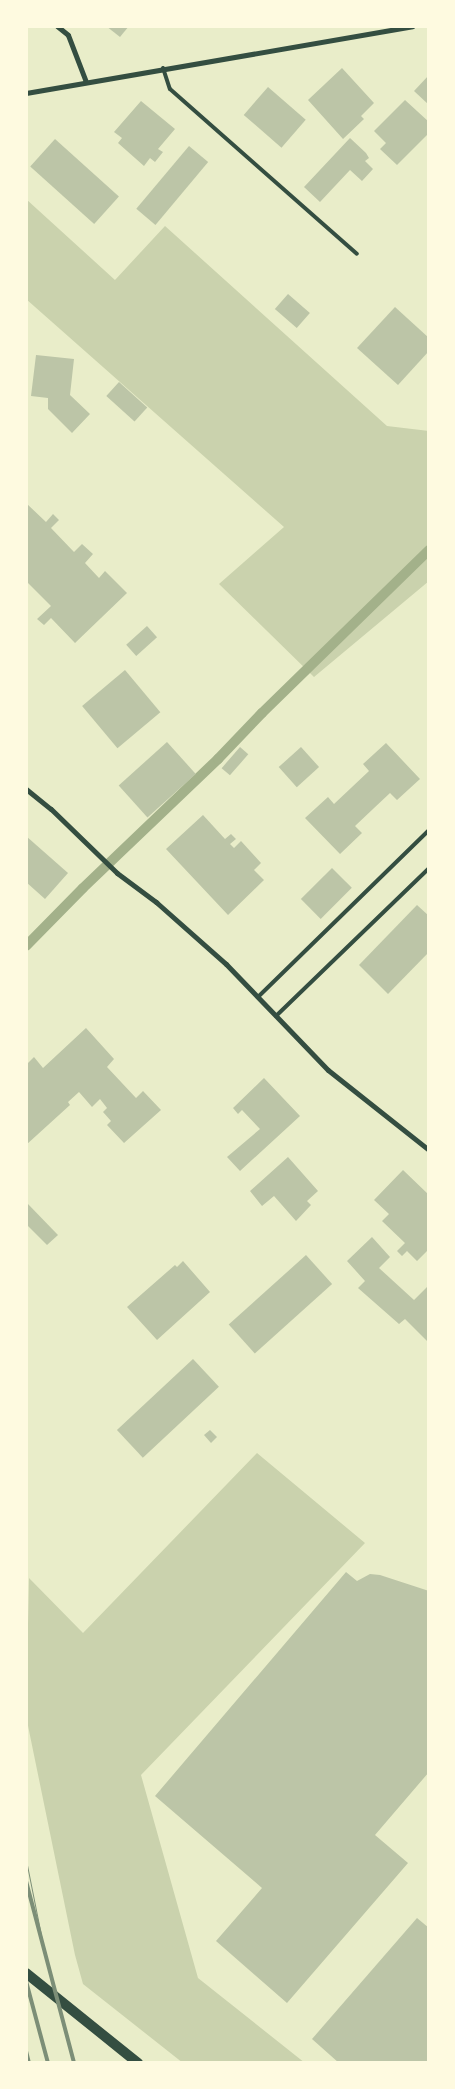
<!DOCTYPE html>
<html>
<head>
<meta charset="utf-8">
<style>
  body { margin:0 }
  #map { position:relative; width:455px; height:2089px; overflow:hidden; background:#e9edc9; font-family:Raleway,sans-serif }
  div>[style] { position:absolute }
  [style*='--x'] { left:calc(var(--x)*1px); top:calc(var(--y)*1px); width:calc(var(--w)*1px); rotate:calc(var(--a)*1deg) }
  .green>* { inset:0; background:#cad2ad }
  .stream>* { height:10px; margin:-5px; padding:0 5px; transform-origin:5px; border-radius:5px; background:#a3b18a }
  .building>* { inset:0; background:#bcc5a7; transform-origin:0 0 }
  .service>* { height:4px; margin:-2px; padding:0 2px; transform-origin:2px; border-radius:2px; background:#344e41 }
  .minor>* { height:5px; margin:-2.5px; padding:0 2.5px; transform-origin:2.5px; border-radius:2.5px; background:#344e41 }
  .secondary>* { height:10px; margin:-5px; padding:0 5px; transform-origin:5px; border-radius:5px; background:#344e41 }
  .tram>* { height:1px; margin:-0.5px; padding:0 0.5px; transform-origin:0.5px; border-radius:0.5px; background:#7c8e77 }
  .rail>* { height:4px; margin:-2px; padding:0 2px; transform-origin:2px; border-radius:2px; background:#7c8e77 }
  span { translate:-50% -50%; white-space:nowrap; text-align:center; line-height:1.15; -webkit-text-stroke:5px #fefae0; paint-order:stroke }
  .frame { position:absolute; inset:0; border:28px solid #fefae0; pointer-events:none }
</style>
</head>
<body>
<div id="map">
  <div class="green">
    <i style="clip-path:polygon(26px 199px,115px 280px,165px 226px,387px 426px,429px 431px,429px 581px,314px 677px,219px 584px,284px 527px,26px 299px)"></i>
    <i style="clip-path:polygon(257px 1453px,365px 1543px,141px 1775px,198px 1978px,305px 2063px,183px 2063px,83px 1984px,75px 1955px,26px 1716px,29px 1578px,83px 1633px)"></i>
  </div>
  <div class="stream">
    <i style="--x:26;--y:946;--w:81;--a:-45.5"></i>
    <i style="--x:83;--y:888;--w:187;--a:-43.7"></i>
    <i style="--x:218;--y:759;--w:64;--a:-46.3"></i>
    <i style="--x:262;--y:713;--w:233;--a:-44.3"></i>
  </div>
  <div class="building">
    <i style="clip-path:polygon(106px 26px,129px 26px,120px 37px)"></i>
    <i style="clip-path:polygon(342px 68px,374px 103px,361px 116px,364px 119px,343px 139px,308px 100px)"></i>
    <i style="clip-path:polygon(429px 75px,429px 105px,414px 91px)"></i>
    <i style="left:268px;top:87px;width:50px;height:37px;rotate:41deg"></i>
    <i style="clip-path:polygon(405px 100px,429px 122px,429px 133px,397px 165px,380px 149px,386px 143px,374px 131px)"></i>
    <i style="clip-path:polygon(141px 101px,175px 129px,158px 149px,163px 152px,155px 162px,150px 158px,144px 166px,118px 143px,122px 138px,114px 132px)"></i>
    <i style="clip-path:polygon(350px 138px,366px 153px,369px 158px,365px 161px,373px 169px,362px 181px,350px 170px,320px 202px,304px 187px)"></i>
    <i style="left:55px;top:139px;width:86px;height:37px;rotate:42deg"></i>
    <i style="left:189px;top:146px;width:25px;height:82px;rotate:40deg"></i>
    <i style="left:288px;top:294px;width:29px;height:20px;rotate:41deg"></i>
    <i style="clip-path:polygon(395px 307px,429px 338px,429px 351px,398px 385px,357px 348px)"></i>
    <i style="clip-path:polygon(36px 355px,74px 359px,70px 395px,90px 414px,72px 433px,48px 409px,48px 398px,31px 396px)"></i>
    <i style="left:119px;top:382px;width:38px;height:19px;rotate:42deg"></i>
    <i style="clip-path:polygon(26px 503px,46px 522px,53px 514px,59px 520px,51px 528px,74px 552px,82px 544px,93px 554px,85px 563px,99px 578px,105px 571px,127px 593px,75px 643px,51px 618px,44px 625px,37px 619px,51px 606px,26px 581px)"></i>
    <i style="left:147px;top:626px;width:15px;height:28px;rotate:48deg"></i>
    <i style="left:125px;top:670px;width:55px;height:56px;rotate:50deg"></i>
    <i style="left:167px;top:742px;width:43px;height:65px;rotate:48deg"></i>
    <i style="clip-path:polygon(386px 743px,420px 779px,397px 800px,390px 793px,373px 809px,355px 826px,362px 833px,340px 854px,305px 818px,328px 797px,334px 804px,369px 771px,363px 764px)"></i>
    <i style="left:240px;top:747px;width:11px;height:28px;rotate:41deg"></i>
    <i style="left:301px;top:747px;width:27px;height:30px;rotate:48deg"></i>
    <i style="clip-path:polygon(203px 815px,225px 839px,231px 834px,236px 839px,230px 844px,234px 848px,241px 841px,261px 863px,254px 870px,264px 880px,228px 915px,166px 849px)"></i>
    <i style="clip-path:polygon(26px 836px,68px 873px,45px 899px,26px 882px)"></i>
    <i style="left:332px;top:868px;width:28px;height:44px;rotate:45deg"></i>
    <i style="clip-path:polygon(417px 905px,429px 916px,429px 952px,388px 994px,359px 965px)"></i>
    <i style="clip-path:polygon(86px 1028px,114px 1059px,107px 1067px,136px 1098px,143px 1091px,161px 1110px,124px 1143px,107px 1125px,111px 1121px,103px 1112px,107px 1108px,100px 1099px,92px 1107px,79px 1092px,68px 1102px,70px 1105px,26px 1145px,26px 1065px,34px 1057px,43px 1068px)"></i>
    <i style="clip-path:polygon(264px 1078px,300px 1116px,240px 1171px,227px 1157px,260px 1129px,242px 1110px,238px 1114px,233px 1108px)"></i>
    <i style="clip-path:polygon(288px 1157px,318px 1191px,307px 1201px,311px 1205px,296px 1221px,274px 1196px,262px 1206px,250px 1191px)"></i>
    <i style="clip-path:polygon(403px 1170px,429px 1195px,429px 1253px,427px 1251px,417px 1261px,407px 1251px,402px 1256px,397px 1251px,405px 1243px,382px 1221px,389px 1214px,374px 1200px)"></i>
    <i style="clip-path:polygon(26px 1202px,58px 1235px,47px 1245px,26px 1224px)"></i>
    <i style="clip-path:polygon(372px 1237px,390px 1257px,379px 1268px,414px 1300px,427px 1287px,429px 1288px,429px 1343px,405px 1319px,399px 1324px,358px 1288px,365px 1281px,347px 1261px)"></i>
    <i style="left:306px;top:1255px;width:39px;height:104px;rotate:48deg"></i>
    <i style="clip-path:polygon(183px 1261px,210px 1292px,157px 1340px,127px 1307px,175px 1265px,177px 1267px)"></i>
    <i style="left:193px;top:1359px;width:38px;height:104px;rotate:47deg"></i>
    <i style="clip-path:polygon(210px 1430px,217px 1437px,211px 1443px,204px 1435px)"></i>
    <i style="clip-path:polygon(346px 1572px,357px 1581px,370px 1574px,380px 1575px,429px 1591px,429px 1772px,375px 1835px,408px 1863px,287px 2003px,216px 1941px,262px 1888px,155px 1796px)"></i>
    <i style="clip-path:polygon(417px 1918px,429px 1928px,429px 2063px,339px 2063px,312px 2039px)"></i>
  </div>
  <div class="service">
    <i style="--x:163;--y:68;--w:22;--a:72"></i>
    <i style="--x:170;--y:89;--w:249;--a:41.4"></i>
    <i style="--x:259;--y:996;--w:238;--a:-44.3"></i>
    <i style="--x:276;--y:1016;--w:213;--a:-44"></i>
  </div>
  <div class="minor">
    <i style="--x:57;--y:26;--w:14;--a:39"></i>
    <i style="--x:68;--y:35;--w:50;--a:69"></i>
    <i style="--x:26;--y:93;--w:392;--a:-9.8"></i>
    <i style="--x:26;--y:789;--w:32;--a:39"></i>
    <i style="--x:51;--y:809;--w:92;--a:44.1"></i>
    <i style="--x:117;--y:873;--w:49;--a:36.6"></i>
    <i style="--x:156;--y:902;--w:94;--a:41.5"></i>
    <i style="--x:226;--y:964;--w:147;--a:46.1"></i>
    <i style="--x:328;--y:1070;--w:129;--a:38.4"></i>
  </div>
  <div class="secondary">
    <i style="--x:26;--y:1973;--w:144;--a:38.8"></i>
  </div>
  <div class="tram">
    <i style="--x:26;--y:1860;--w:87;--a:78.7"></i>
  </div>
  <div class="rail">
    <i style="--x:26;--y:1881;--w:188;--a:75.2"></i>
    <i style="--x:26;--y:1981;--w:85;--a:75"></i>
    <i style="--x:26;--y:2051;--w:12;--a:76"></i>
  </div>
  <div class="frame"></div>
</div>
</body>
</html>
